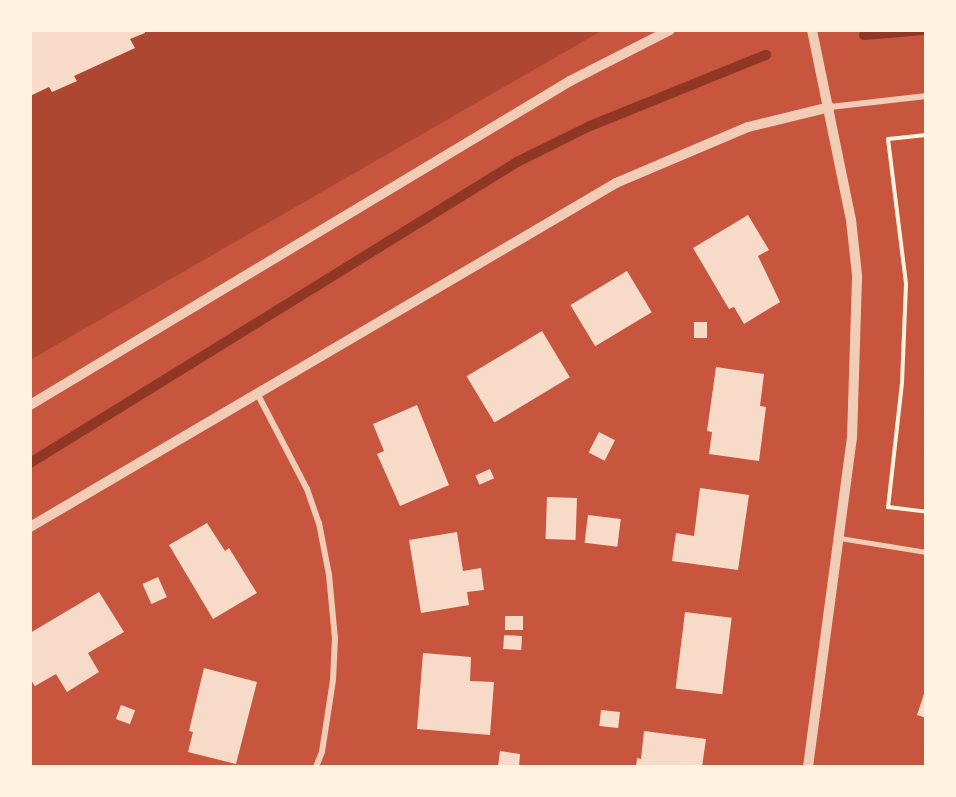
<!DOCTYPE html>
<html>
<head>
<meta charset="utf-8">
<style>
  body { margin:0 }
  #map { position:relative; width:956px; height:797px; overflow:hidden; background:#c8553d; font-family:"Public Sans",sans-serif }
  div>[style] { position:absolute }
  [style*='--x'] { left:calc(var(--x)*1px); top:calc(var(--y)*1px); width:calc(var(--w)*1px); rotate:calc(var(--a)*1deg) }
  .green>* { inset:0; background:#ae4732 }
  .stream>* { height:10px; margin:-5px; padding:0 5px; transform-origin:5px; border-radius:5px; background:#8f3625 }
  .building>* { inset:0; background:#f7dbc8; transform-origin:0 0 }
  .path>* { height:4px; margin:-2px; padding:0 2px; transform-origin:2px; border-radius:2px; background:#fff3e0 }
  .service>* { height:4.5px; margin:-2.25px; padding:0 2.25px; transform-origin:2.25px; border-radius:2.25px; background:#f1ccb7 }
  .minor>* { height:6px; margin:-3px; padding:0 3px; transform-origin:3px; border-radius:3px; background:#f1ccb7 }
  .tertiary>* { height:10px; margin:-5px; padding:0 5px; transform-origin:5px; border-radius:5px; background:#f1ccb7 }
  span { translate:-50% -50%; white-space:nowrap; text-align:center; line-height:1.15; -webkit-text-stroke:4.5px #fff3e0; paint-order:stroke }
  .frame { position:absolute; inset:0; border:32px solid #fff3e0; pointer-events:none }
</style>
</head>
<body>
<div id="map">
  <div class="green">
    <i style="clip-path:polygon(30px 30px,603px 30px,30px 360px)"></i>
  </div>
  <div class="stream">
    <i style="--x:864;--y:35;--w:59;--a:-4.8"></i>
    <i style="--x:30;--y:463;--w:573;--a:-31.72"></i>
    <i style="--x:517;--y:162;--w:81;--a:-26.3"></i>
    <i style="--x:590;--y:126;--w:190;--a:-22"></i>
  </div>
  <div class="building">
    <i style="clip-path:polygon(30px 30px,144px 30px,145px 33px,130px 39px,135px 48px,74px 76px,77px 81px,52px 92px,49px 87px,30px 96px)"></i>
    <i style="clip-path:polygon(748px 215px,769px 250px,758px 256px,780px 302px,744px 324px,734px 307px,729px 309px,693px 248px)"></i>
    <i style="left:627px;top:271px;width:48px;height:66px;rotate:59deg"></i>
    <i style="left:694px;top:322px;width:13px;height:16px"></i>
    <i style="left:542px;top:331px;width:54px;height:88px;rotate:59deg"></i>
    <i style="clip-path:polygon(716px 367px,764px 374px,760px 406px,766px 407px,759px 461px,709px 454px,712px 432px,707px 431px)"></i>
    <i style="clip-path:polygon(417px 405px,449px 485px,400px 506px,377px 454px,384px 451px,373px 424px)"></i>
    <i style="left:599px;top:432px;width:18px;height:23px;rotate:27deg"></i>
    <i style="left:490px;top:469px;width:10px;height:16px;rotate:66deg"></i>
    <i style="clip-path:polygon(700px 488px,749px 495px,738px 570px,672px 561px,676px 533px,694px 536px)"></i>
    <i style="left:547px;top:497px;width:30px;height:42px;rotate:2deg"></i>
    <i style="left:588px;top:515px;width:33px;height:28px;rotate:7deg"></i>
    <i style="clip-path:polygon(207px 523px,225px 551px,229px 548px,257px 593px,213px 619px,169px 545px)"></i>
    <i style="clip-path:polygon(457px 532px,463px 571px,481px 568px,484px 590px,467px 592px,469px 605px,421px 613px,409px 540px)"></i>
    <i style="left:158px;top:577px;width:22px;height:17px;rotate:66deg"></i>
    <i style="clip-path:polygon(99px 592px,124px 632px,88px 653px,99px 672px,67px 692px,56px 674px,35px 686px,30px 679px,30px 633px)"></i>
    <i style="left:685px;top:612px;width:47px;height:77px;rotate:7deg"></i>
    <i style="left:505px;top:616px;width:18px;height:14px"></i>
    <i style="left:504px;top:635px;width:18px;height:14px;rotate:3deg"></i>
    <i style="clip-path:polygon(423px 653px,471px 657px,470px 681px,494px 682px,490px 735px,417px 729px)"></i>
    <i style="clip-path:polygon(204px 668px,257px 682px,236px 764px,188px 752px,193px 732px,189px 731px)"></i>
    <i style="clip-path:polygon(926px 688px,926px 718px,917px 715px)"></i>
    <i style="left:121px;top:705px;width:15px;height:15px;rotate:20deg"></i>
    <i style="left:601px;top:710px;width:19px;height:16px;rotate:6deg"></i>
    <i style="clip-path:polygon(644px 731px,706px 739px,702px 767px,636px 767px,637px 758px,641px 759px)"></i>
    <i style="clip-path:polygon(500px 751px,520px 754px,519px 767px,498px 766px)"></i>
  </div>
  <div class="path">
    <i style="--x:926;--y:135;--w:38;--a:174"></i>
    <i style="--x:888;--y:139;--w:146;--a:82.9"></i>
    <i style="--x:906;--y:284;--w:99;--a:92.3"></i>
    <i style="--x:902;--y:383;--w:125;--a:96.4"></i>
    <i style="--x:888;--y:507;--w:38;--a:7"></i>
  </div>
  <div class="service">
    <i style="--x:840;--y:538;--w:87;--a:9.2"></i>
  </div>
  <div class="minor">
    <i style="--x:830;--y:107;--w:97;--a:-6.5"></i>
    <i style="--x:257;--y:393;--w:108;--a:62.5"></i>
    <i style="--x:307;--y:489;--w:36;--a:71"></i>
    <i style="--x:319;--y:523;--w:53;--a:79.1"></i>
    <i style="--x:329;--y:575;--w:63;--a:84.6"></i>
    <i style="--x:335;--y:638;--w:42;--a:92.7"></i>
    <i style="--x:333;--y:680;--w:73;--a:98.7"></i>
    <i style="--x:322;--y:752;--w:16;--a:112"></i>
  </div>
  <div class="tertiary">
    <i style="--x:30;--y:405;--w:630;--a:-30.96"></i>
    <i style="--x:570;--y:81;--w:112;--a:-27"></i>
    <i style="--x:30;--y:527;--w:680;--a:-30.41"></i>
    <i style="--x:616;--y:183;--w:143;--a:-23"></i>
    <i style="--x:748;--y:127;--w:84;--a:-13.7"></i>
    <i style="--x:808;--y:767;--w:332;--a:-82.4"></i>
    <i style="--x:852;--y:438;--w:163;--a:-88.2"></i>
    <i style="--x:857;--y:275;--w:55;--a:-96.2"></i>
    <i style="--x:851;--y:220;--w:194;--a:-101.6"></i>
  </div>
  <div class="frame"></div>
</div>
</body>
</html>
